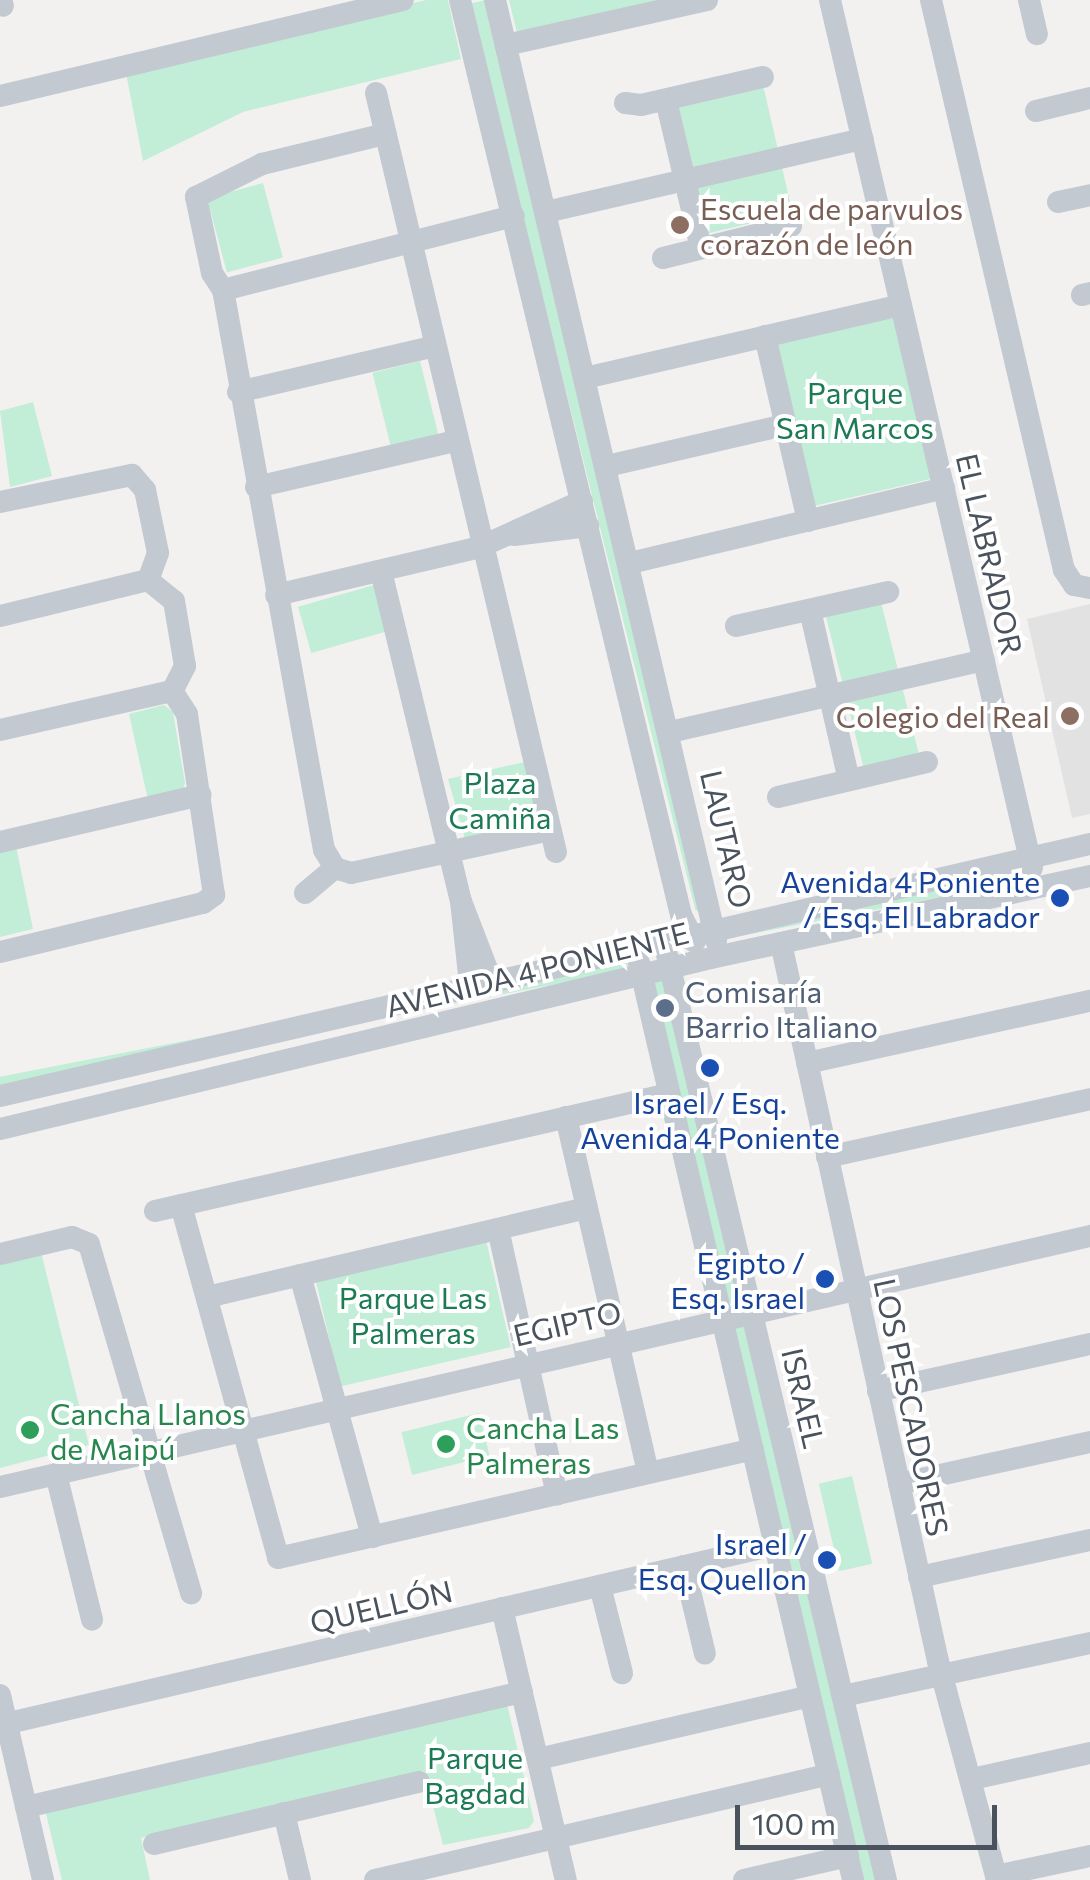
<!DOCTYPE html>
<html>
<head>
<meta charset="utf-8">
<style>
  body { margin:0 }
  #map { position:relative; width:1090px; height:1880px; overflow:hidden; background:#f3f1f0; font-family:Commissioner,sans-serif }
  div>[style] { position:absolute }
  [style*='--x'] { left:calc(var(--x)*1px); top:calc(var(--y)*1px); width:calc(var(--w)*1px); rotate:calc(var(--a)*1deg) }
  .education>* { inset:0; background:#e3e2e2 }
  .green>* { inset:0; background:#c2edd7; transform-origin:0 0 }
  .minor>* { height:22px; margin:-11px; padding:0 11px; transform-origin:11px; border-radius:11px; background:#c2c9d1 }
  .dots>* { width:28px; height:28px; translate:-50% -50%; box-sizing:border-box; border:5px solid #fff; border-radius:50% }
  span { translate:-50% -50%; white-space:nowrap; text-align:center; line-height:1.15; -webkit-text-stroke:8px #fff; paint-order:stroke }
  .education-label { font-size:30px; color:#785e54 }
  .left { translate:0 -50%; text-align:left }
  .right { translate:-100% -50%; text-align:right }
  .park-label { font-size:30px; color:#1c7b55 }
  .street-label { font-size:30px; color:#49525d }
  .transit-label { font-size:30px; color:#164399 }
  .service-label { font-size:30px; color:#4e5e75 }
  .leisure-label { font-size:30px; color:#27864d }
  .scale { position:absolute; left:735px; top:1805px; width:262px; height:45px; box-sizing:border-box; border:5px solid #49525d; border-top:0; padding-left:12px; font-size:30px; line-height:35px; white-space:nowrap; color:#49525d; -webkit-text-stroke:8px #fff; paint-order:stroke }
</style>
</head>
<body>
<div id="map">
  <div class="education">
    <i style="clip-path:polygon(1090px 604px,1090px 814px,1072px 818px,1027px 619px)"></i>
  </div>
  <div class="green">
    <i style="clip-path:polygon(426px 0,448px 0,461px 59px,243px 112px,143px 161px,126px 73px)"></i>
    <i style="left:485px;top:0;width:935px;height:16px;rotate:76deg"></i>
    <i style="clip-path:polygon(509px 0,657px 0,517px 33px)"></i>
    <i style="left:763px;top:85px;width:132px;height:87px;rotate:77deg"></i>
    <i style="left:263px;top:183px;width:77px;height:58px;rotate:75deg"></i>
    <i style="left:894px;top:314px;width:169px;height:121px;rotate:77deg"></i>
    <i style="left:420px;top:361px;width:76px;height:49px;rotate:76deg"></i>
    <i style="clip-path:polygon(33px 402px,52px 476px,10px 487px,0 411px)"></i>
    <i style="left:374px;top:585px;width:48px;height:79px;rotate:74deg"></i>
    <i style="left:880px;top:598px;width:164px;height:57px;rotate:76deg"></i>
    <i style="clip-path:polygon(164px 705px,173px 712px,185px 783px,183px 790px,148px 800px,129px 714px)"></i>
    <i style="clip-path:polygon(525px 762px,538px 815px,528px 825px,465px 839px,448px 779px)"></i>
    <i style="clip-path:polygon(16px 846px,33px 929px,0 937px,0 849px)"></i>
    <i style="left:1016px;top:867px;width:15px;height:284px;rotate:79deg"></i>
    <i style="left:626px;top:955px;width:15px;height:643px;rotate:79deg"></i>
    <i style="clip-path:polygon(664px 975px,741px 1300px,734px 1302px,728px 1303px,652px 978px)"></i>
    <i style="left:486px;top:1240px;width:110px;height:175px;rotate:77deg"></i>
    <i style="clip-path:polygon(41px 1252px,89px 1445px,0 1468px,0 1262px)"></i>
    <i style="clip-path:polygon(746px 1321px,879px 1880px,860px 1880px,733px 1324px)"></i>
    <i style="left:479px;top:1413px;width:44px;height:80px;rotate:76deg"></i>
    <i style="left:852px;top:1476px;width:90px;height:34px;rotate:77deg"></i>
    <i style="clip-path:polygon(507px 1704px,534px 1821px,529px 1828px,443px 1845px,424px 1771px,141px 1838px,150px 1880px,62px 1880px,46px 1814px,52px 1807px)"></i>
  </div>
  <div class="minor">
    <i style="--x:1;--y:0;--w:6;--a:72"></i>
    <i style="--x:460;--y:0;--w:941;--a:76.42"></i>
    <i style="--x:681;--y:915;--w:30;--a:63"></i>
    <i style="--x:495;--y:0;--w:966;--a:76.77"></i>
    <i style="--x:830;--y:0;--w:891;--a:76.9"></i>
    <i style="--x:931;--y:0;--w:585;--a:76.87"></i>
    <i style="--x:1064;--y:570;--w:18;--a:56"></i>
    <i style="--x:1074;--y:585;--w:16;--a:11"></i>
    <i style="--x:1029;--y:0;--w:35;--a:77"></i>
    <i style="--x:506;--y:45;--w:206;--a:-12.6"></i>
    <i style="--x:376;--y:93;--w:780;--a:76.66"></i>
    <i style="--x:0;--y:96;--w:414;--a:-13.4"></i>
    <i style="--x:666;--y:100;--w:152;--a:76.7"></i>
    <i style="--x:625;--y:103;--w:16;--a:7"></i>
    <i style="--x:641;--y:105;--w:125;--a:-12.9"></i>
    <i style="--x:1036;--y:111;--w:56;--a:-13.5"></i>
    <i style="--x:1058;--y:202;--w:33;--a:-12"></i>
    <i style="--x:546;--y:212;--w:325;--a:-13"></i>
    <i style="--x:663;--y:258;--w:132;--a:-14"></i>
    <i style="--x:223;--y:290;--w:300;--a:-14.3"></i>
    <i style="--x:1082;--y:295;--w:8;--a:-14"></i>
    <i style="--x:765;--y:336;--w:190;--a:76.9"></i>
    <i style="--x:585;--y:378;--w:324;--a:-13"></i>
    <i style="--x:238;--y:392;--w:199;--a:-13.1"></i>
    <i style="--x:607;--y:466;--w:183;--a:-13"></i>
    <i style="--x:256;--y:487;--w:204;--a:-13"></i>
    <i style="--x:0;--y:502;--w:135;--a:-11.6"></i>
    <i style="--x:132;--y:475;--w:20;--a:49"></i>
    <i style="--x:145;--y:490;--w:64;--a:78.3"></i>
    <i style="--x:158;--y:553;--w:29;--a:110"></i>
    <i style="--x:514;--y:535;--w:75;--a:-6.9"></i>
    <i style="--x:630;--y:563;--w:323;--a:-13.4"></i>
    <i style="--x:381;--y:571;--w:340;--a:76.4"></i>
    <i style="--x:461;--y:901;--w:83;--a:83.8"></i>
    <i style="--x:148;--y:580;--w:33;--a:39"></i>
    <i style="--x:174;--y:601;--w:66;--a:80.4"></i>
    <i style="--x:185;--y:666;--w:28;--a:117"></i>
    <i style="--x:276;--y:595;--w:210;--a:-13.2"></i>
    <i style="--x:480;--y:547;--w:112;--a:-24.3"></i>
    <i style="--x:810;--y:610;--w:174;--a:77.1"></i>
    <i style="--x:0;--y:616;--w:152;--a:-13.7"></i>
    <i style="--x:736;--y:626;--w:156;--a:-12.6"></i>
    <i style="--x:0;--y:730;--w:176;--a:-12.8"></i>
    <i style="--x:670;--y:732;--w:322;--a:-12.9"></i>
    <i style="--x:778;--y:797;--w:153;--a:-13.2"></i>
    <i style="--x:0;--y:842;--w:206;--a:-13.2"></i>
    <i style="--x:335;--y:868;--w:21;--a:-121"></i>
    <i style="--x:324;--y:850;--w:569;--a:-100.22"></i>
    <i style="--x:223;--y:290;--w:20;--a:-123"></i>
    <i style="--x:212;--y:273;--w:78;--a:-101.9"></i>
    <i style="--x:196;--y:197;--w:74;--a:-26.6"></i>
    <i style="--x:262;--y:164;--w:127;--a:-13.7"></i>
    <i style="--x:335;--y:868;--w:17;--a:17"></i>
    <i style="--x:351;--y:873;--w:204;--a:-12.2"></i>
    <i style="--x:305;--y:893;--w:39;--a:-40"></i>
    <i style="--x:462;--y:904;--w:80;--a:68.9"></i>
    <i style="--x:781;--y:943;--w:735;--a:77.67"></i>
    <i style="--x:938;--y:1661;--w:227;--a:74.9"></i>
    <i style="--x:0;--y:952;--w:209;--a:-13.6"></i>
    <i style="--x:203;--y:903;--w:14;--a:-36"></i>
    <i style="--x:214;--y:895;--w:183;--a:-98.5"></i>
    <i style="--x:187;--y:714;--w:27;--a:-123"></i>
    <i style="--x:667;--y:955;--w:951;--a:76.68"></i>
    <i style="--x:639;--y:963;--w:942;--a:76.86"></i>
    <i style="--x:807;--y:1063;--w:290;--a:-12.4"></i>
    <i style="--x:0;--y:1096;--w:1119;--a:-13.02"></i>
    <i style="--x:566;--y:1117;--w:365;--a:77"></i>
    <i style="--x:0;--y:1129;--w:731;--a:-13.52"></i>
    <i style="--x:711;--y:958;--w:388;--a:-12.2"></i>
    <i style="--x:827;--y:1157;--w:269;--a:-12.4"></i>
    <i style="--x:181;--y:1205;--w:366;--a:74.6"></i>
    <i style="--x:278;--y:1558;--w:487;--a:-12.9"></i>
    <i style="--x:155;--y:1211;--w:527;--a:-12.82"></i>
    <i style="--x:498;--y:1229;--w:272;--a:77.5"></i>
    <i style="--x:0;--y:1254;--w:74;--a:-13.3"></i>
    <i style="--x:72;--y:1237;--w:18;--a:22"></i>
    <i style="--x:89;--y:1244;--w:364;--a:73.7"></i>
    <i style="--x:300;--y:1275;--w:272;--a:74.6"></i>
    <i style="--x:207;--y:1297;--w:390;--a:-13.2"></i>
    <i style="--x:878;--y:1391;--w:217;--a:-12.5"></i>
    <i style="--x:56;--y:1474;--w:150;--a:76.1"></i>
    <i style="--x:899;--y:1484;--w:196;--a:-12.4"></i>
    <i style="--x:0;--y:1487;--w:1119;--a:-12.97"></i>
    <i style="--x:684;--y:1566;--w:90;--a:76.6"></i>
    <i style="--x:919;--y:1577;--w:175;--a:-12.2"></i>
    <i style="--x:600;--y:1586;--w:90;--a:75.8"></i>
    <i style="--x:502;--y:1608;--w:279;--a:76.8"></i>
    <i style="--x:0;--y:1695;--w:190;--a:76.9"></i>
    <i style="--x:843;--y:1696;--w:253;--a:-12.1"></i>
    <i style="--x:0;--y:1725;--w:796;--a:-13.08"></i>
    <i style="--x:538;--y:1759;--w:279;--a:-13"></i>
    <i style="--x:972;--y:1779;--w:121;--a:-12.4"></i>
    <i style="--x:26;--y:1807;--w:509;--a:-13.05"></i>
    <i style="--x:284;--y:1813;--w:69;--a:76.6"></i>
    <i style="--x:154;--y:1844;--w:272;--a:-13.2"></i>
    <i style="--x:996;--y:1876;--w:96;--a:-12"></i>
    <i style="--x:375;--y:1880;--w:466;--a:-13.1"></i>
    <i style="--x:744;--y:1880;--w:107;--a:-13"></i>
  </div>
  <div class="dots">
    <i style="left:680px;top:225px;background:#8d6e63"></i>
    <i style="left:1070px;top:716px;background:#8d6e63"></i>
    <i style="left:1060px;top:898px;background:#1a4fb4"></i>
    <i style="left:665px;top:1008px;background:#5c6f8a"></i>
    <i style="left:710px;top:1068px;background:#1a4fb4"></i>
    <i style="left:825px;top:1279px;background:#1a4fb4"></i>
    <i style="left:30px;top:1430px;background:#2e9e5b"></i>
    <i style="left:446px;top:1444px;background:#2e9e5b"></i>
    <i style="left:827px;top:1560px;background:#1a4fb4"></i>
  </div>
  <div class="education-label">
    <span class="left" style="left:700px;top:225px">Escuela de parvulos<br>corazón de león</span>
    <span class="right" style="left:1050px;top:716px">Colegio del Real</span>
  </div>
  <div class="park-label">
    <span style="left:855px;top:409px">Parque<br>San Marcos</span>
    <span style="left:500px;top:799px">Plaza<br>Camiña</span>
    <span style="left:413px;top:1314px">Parque Las<br>Palmeras</span>
    <span style="left:475px;top:1774px">Parque<br>Bagdad</span>
  </div>
  <div class="street-label">
    <span style="left:990px;top:554px;rotate:77deg">EL LABRADOR</span>
    <span style="left:727px;top:839px;rotate:77deg">LAUTARO</span>
    <span style="left:537px;top:969px;rotate:-14deg">AVENIDA 4 PONIENTE</span>
    <span style="left:567px;top:1323px;rotate:-13deg">EGIPTO</span>
    <span style="left:804px;top:1398px;rotate:77deg">ISRAEL</span>
    <span style="left:912px;top:1407px;rotate:78deg">LOS PESCADORES</span>
    <span style="left:381px;top:1606px;rotate:-13deg">QUELLÓN</span>
  </div>
  <div class="transit-label">
    <span class="right" style="left:1040px;top:898px">Avenida 4 Poniente<br>/ Esq. El Labrador</span>
    <span style="left:710px;top:1119px">Israel / Esq.<br>Avenida 4 Poniente</span>
    <span class="right" style="left:805px;top:1279px">Egipto /<br>Esq. Israel</span>
    <span class="right" style="left:807px;top:1560px">Israel /<br>Esq. Quellon</span>
  </div>
  <div class="service-label">
    <span class="left" style="left:685px;top:1008px">Comisaría<br>Barrio Italiano</span>
  </div>
  <div class="leisure-label">
    <span class="left" style="left:50px;top:1430px">Cancha Llanos<br>de Maipú</span>
    <span class="left" style="left:466px;top:1444px">Cancha Las<br>Palmeras</span>
  </div>
  <div class="scale">100 m</div>
</div>
</body>
</html>
